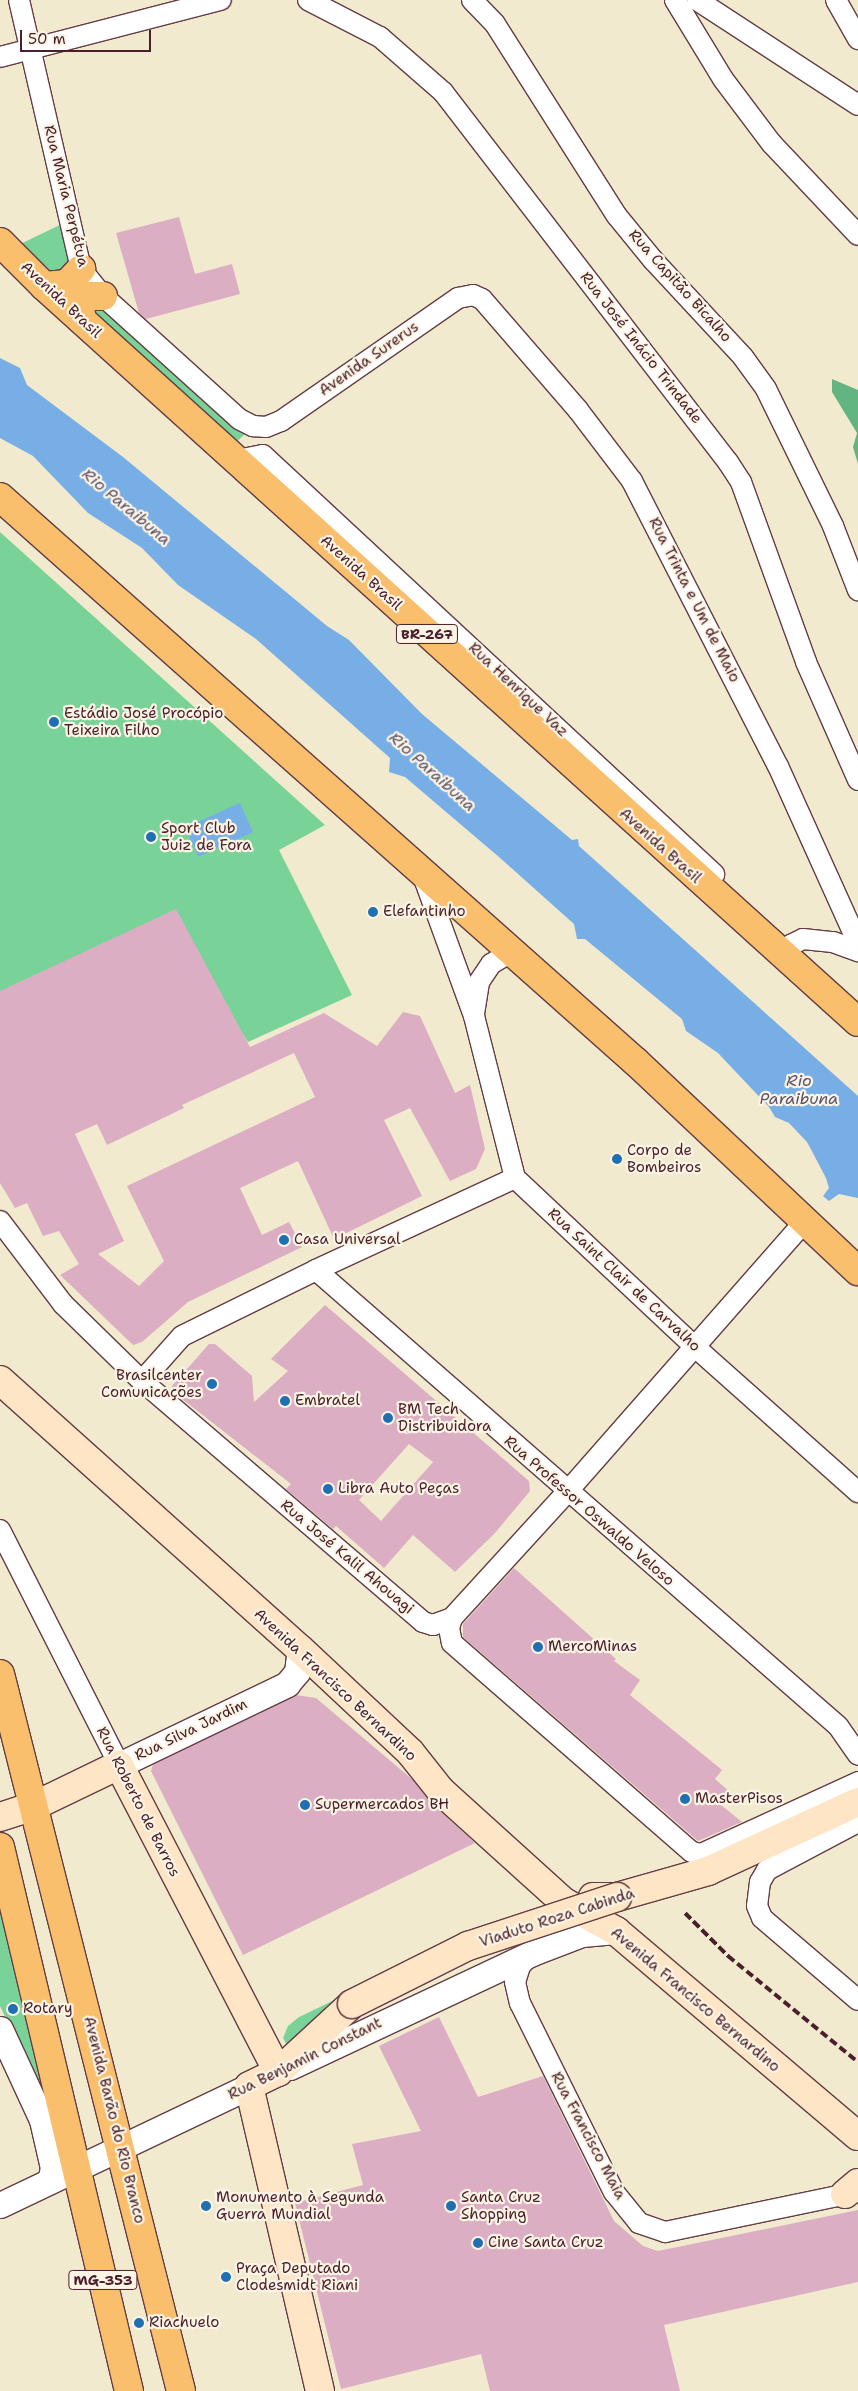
<!DOCTYPE html>
<html>
<head>
<meta charset="utf-8">
<style>
  body { margin:0 }
  #map { position:relative; width:858px; height:2391px; overflow:hidden; background:#f1eacf; font-family:"Shantell Sans",sans-serif }
  div>[style] { position:absolute }
  [style*='--x'] { left:calc(var(--x)*1px); top:calc(var(--y)*1px); width:calc(var(--w)*1px); rotate:calc(var(--a)*1deg) }
  .green>* { inset:0; background:#79d399 }
  .forest>* { inset:0; background:#62b581 }
  .water>* { inset:0; background:#78aee6; transform-origin:0 0 }
  .building>* { inset:0; background:#dcaec3 }
  .roads { filter:drop-shadow(1px 0 #633d44) drop-shadow(-1px 0 #633d44) drop-shadow(0 1px #633d44) drop-shadow(0 -1px #633d44) }
  .minor>* { height:20px; margin:-10px; padding:0 10px; transform-origin:10px; border-radius:10px; background:#fff }
  .tertiary>* { height:25px; margin:-12.5px; padding:0 12.5px; transform-origin:12.5px; border-radius:12.5px; background:#fff }
  .secondary>* { height:28px; margin:-14px; padding:0 14px; transform-origin:14px; border-radius:14px; background:#fde5c5 }
  .primary>* { height:28px; margin:-14px; padding:0 14px; transform-origin:14px; border-radius:14px; background:#f9bf6d }
  .trunk>* { height:28px; margin:-14px; padding:0 14px; transform-origin:14px; border-radius:14px; background:#f9bf6d }
  .rail>* { height:4px; margin-top:-2px; transform-origin:0; background:repeating-linear-gradient(90deg,#4a1f2b 0 8px,transparent 0 12px) }
  .bridges { filter:drop-shadow(1px 0 #633d44) drop-shadow(-1px 0 #633d44) drop-shadow(0 1px #633d44) drop-shadow(0 -1px #633d44) }
  .secondary-bridge>* { height:28px; margin:-14px; padding:0 14px; transform-origin:14px; border-radius:14px; background:#fde5c5 }
  .dots>* { width:14px; height:14px; translate:-50% -50%; box-sizing:border-box; border:2px solid #fcf5e5; border-radius:50% }
  span { translate:-50% -50%; white-space:nowrap; text-align:center; line-height:1.15; -webkit-text-stroke:4.5px #fcf5e5; paint-order:stroke }
  .shield-label span { padding:1px 4px; background:#fcf5e5; border:1px solid; border-radius:4px; -webkit-text-stroke-width:0 }
  .shield-label { font-size:14px; color:#4a1f2b; font-weight:700 }
  .street-label { font-size:15px; color:#4a1f2b }
  .poi-label { font-size:15px; color:#4a1f2b }
  .left { translate:0 -50%; text-align:left }
  .right { translate:-100% -50%; text-align:right }
  .water-label { font-size:16px; color:#5a516c; font-style:italic }
  .scale { position:absolute; left:20px; top:30px; width:131px; height:22px; box-sizing:border-box; border:2px solid #4a1f2b; border-top:0; padding-left:6px; font-size:15px; line-height:18px; white-space:nowrap; color:#4a1f2b; -webkit-text-stroke:4px #fcf5e5; paint-order:stroke }
</style>
</head>
<body>
<div id="map">
  <div class="green">
    <i style="clip-path:polygon(70px 220px,81px 269px,67px 284px,8px 250px)"></i>
    <i style="clip-path:polygon(103px 296px,246px 433px,227px 451px,79px 301px)"></i>
    <i style="clip-path:polygon(0 532px,325px 825px,279px 850px,352px 995px,248px 1042px,239px 1028px,0 1135px)"></i>
    <i style="clip-path:polygon(0 1900px,62px 2159px,17px 2041px,0 2006px)"></i>
    <i style="clip-path:polygon(345px 1995px,289px 2049px,283px 2038px,288px 2026px,299px 2017px)"></i>
  </div>
  <div class="forest">
    <i style="clip-path:polygon(832px 379px,858px 390px,858px 464px,853px 447px,857px 433px,832px 392px)"></i>
  </div>
  <div class="water">
    <i style="clip-path:polygon(0 358px,20px 368px,27px 385px,123px 457px,327px 626px,349px 640px,422px 714px,572px 840px,578px 839px,579px 846px,858px 1096px,858px 1198px,839px 1194px,829px 1201px,823px 1196px,829px 1188px,826px 1178px,807px 1142px,789px 1123px,775px 1117px,769px 1107px,718px 1053px,686px 1031px,682px 1019px,585px 939px,577px 939px,574px 924px,499px 857px,405px 777px,389px 772px,390px 758px,256px 639px,178px 585px,142px 548px,88px 513px,33px 456px,0 438px)"></i>
    <i style="left:240px;top:803px;width:32px;height:60px;rotate:66deg"></i>
  </div>
  <div class="building">
    <i style="clip-path:polygon(179px 217px,195px 274px,232px 264px,240px 294px,146px 319px,139px 313px,116px 233px)"></i>
    <i style="clip-path:polygon(evenodd,176px 909px,250px 1047px,324px 1013px,377px 1046px,403px 1012px,420px 1016px,455px 1093px,470px 1085px,485px 1149px,476px 1169px,450px 1181px,410px 1108px,384px 1120px,422px 1196px,334px 1239px,298px 1161px,240px 1188px,262px 1235px,289px 1222px,302px 1247px,188px 1302px,142px 1342px,133px 1345px,60px 1275px,79px 1264px,59px 1231px,43px 1236px,27px 1203px,15px 1208px,0 1183px,0 991px,176px 909px,294px 1053px,315px 1097px,127px 1186px,164px 1261px,139px 1286px,98px 1254px,124px 1241px,75px 1134px,97px 1124px,107px 1145px,184px 1108px,182px 1105px,294px 1053px)"></i>
    <i style="clip-path:polygon(evenodd,325px 1305px,529px 1481px,530px 1491px,495px 1533px,455px 1572px,413px 1535px,384px 1568px,336px 1526px,333px 1529px,286px 1489px,291px 1484px,172px 1391px,172px 1386px,209px 1344px,215px 1344px,252px 1376px,254px 1402px,288px 1371px,271px 1359px,325px 1305px,409px 1444px,433px 1462px,381px 1521px,359px 1500px,409px 1444px)"></i>
    <i style="clip-path:polygon(514px 1568px,616px 1659px,614px 1661px,640px 1680px,630px 1695px,722px 1770px,715px 1779px,731px 1793px,721px 1805px,742px 1822px,698px 1841px,463px 1637px,463px 1624px)"></i>
    <i style="clip-path:polygon(296px 1695px,316px 1698px,413px 1780px,431px 1803px,475px 1843px,243px 1955px,151px 1771px,153px 1764px)"></i>
    <i style="clip-path:polygon(439px 2017px,478px 2097px,543px 2076px,614px 2221px,643px 2246px,658px 2251px,858px 2210px,858px 2282px,664px 2325px,680px 2391px,490px 2391px,481px 2354px,341px 2389px,295px 2203px,363px 2185px,352px 2144px,421px 2131px,379px 2046px)"></i>
  </div>
  <div class="roads">
    <div class="minor">
      <i style="--x:19;--y:0;--w:276;--a:77"></i>
      <i style="--x:81;--y:269;--w:35;--a:51"></i>
      <i style="--x:103;--y:296;--w:183;--a:42.1"></i>
      <i style="--x:239;--y:419;--w:16;--a:27"></i>
      <i style="--x:253;--y:426;--w:13;--a:4"></i>
      <i style="--x:266;--y:427;--w:16;--a:-22"></i>
      <i style="--x:281;--y:421;--w:216;--a:-34.8"></i>
      <i style="--x:458;--y:298;--w:15;--a:-11"></i>
      <i style="--x:473;--y:295;--w:10;--a:24"></i>
      <i style="--x:482;--y:299;--w:147;--a:49.1"></i>
      <i style="--x:578;--y:410;--w:89;--a:52.7"></i>
      <i style="--x:632;--y:481;--w:320;--a:62.9"></i>
      <i style="--x:778;--y:766;--w:194;--a:65.7"></i>
      <i style="--x:308;--y:0;--w:81;--a:27.2"></i>
      <i style="--x:380;--y:37;--w:84;--a:41.1"></i>
      <i style="--x:443;--y:92;--w:467;--a:52.4"></i>
      <i style="--x:728;--y:462;--w:24;--a:57"></i>
      <i style="--x:741;--y:482;--w:191;--a:70.1"></i>
      <i style="--x:806;--y:662;--w:129;--a:66.2"></i>
      <i style="--x:472;--y:0;--w:33;--a:46"></i>
      <i style="--x:495;--y:24;--w:227;--a:57.6"></i>
      <i style="--x:617;--y:216;--w:57;--a:50.7"></i>
      <i style="--x:653;--y:260;--w:132;--a:47.1"></i>
      <i style="--x:743;--y:357;--w:39;--a:54"></i>
      <i style="--x:766;--y:389;--w:153;--a:63.9"></i>
      <i style="--x:833;--y:526;--w:69;--a:68.7"></i>
      <i style="--x:675;--y:0;--w:92;--a:58.7"></i>
      <i style="--x:723;--y:79;--w:81;--a:53"></i>
      <i style="--x:772;--y:144;--w:125;--a:46.6"></i>
      <i style="--x:697;--y:0;--w:192;--a:33.1"></i>
      <i style="--x:836;--y:0;--w:45;--a:60.6"></i>
      <i style="--x:0;--y:57;--w:228;--a:-14.5"></i>
      <i style="--x:237;--y:460;--w:26;--a:-11"></i>
      <i style="--x:263;--y:455;--w:616;--a:42.89"></i>
      <i style="--x:422;--y:873;--w:152;--a:70"></i>
      <i style="--x:474;--y:1016;--w:167;--a:75.8"></i>
      <i style="--x:515;--y:1178;--w:245;--a:43.2"></i>
      <i style="--x:694;--y:1346;--w:220;--a:41.7"></i>
      <i style="--x:791;--y:965;--w:12;--a:-104"></i>
      <i style="--x:788;--y:953;--w:9;--a:-69"></i>
      <i style="--x:791;--y:945;--w:13;--a:-27"></i>
      <i style="--x:803;--y:939;--w:30;--a:6"></i>
      <i style="--x:833;--y:942;--w:27;--a:20"></i>
      <i style="--x:474;--y:1014;--w:32;--a:-81"></i>
      <i style="--x:479;--y:982;--w:22;--a:-56"></i>
      <i style="--x:491;--y:964;--w:26;--a:-31"></i>
      <i style="--x:0;--y:1221;--w:104;--a:52.8"></i>
      <i style="--x:63;--y:1304;--w:110;--a:44.3"></i>
      <i style="--x:142;--y:1381;--w:370;--a:40.6"></i>
      <i style="--x:423;--y:1622;--w:10;--a:17"></i>
      <i style="--x:433;--y:1625;--w:20;--a:-20"></i>
      <i style="--x:452;--y:1618;--w:171;--a:-47.6"></i>
      <i style="--x:567;--y:1492;--w:359;--a:-48.7"></i>
      <i style="--x:316;--y:1270;--w:693;--a:41.14"></i>
      <i style="--x:838;--y:1726;--w:35;--a:55"></i>
      <i style="--x:142;--y:1381;--w:60;--a:-48.4"></i>
      <i style="--x:182;--y:1336;--w:149;--a:-26.2"></i>
      <i style="--x:316;--y:1270;--w:219;--a:-24.8"></i>
      <i style="--x:0;--y:1530;--w:263;--a:63.1"></i>
      <i style="--x:452;--y:1618;--w:10;--a:107"></i>
      <i style="--x:449;--y:1628;--w:15;--a:79"></i>
      <i style="--x:452;--y:1643;--w:318;--a:41.1"></i>
      <i style="--x:692;--y:1852;--w:9;--a:13"></i>
      <i style="--x:701;--y:1854;--w:173;--a:-24.6"></i>
      <i style="--x:858;--y:1822;--w:103;--a:152.2"></i>
      <i style="--x:767;--y:1870;--w:14;--a:120"></i>
      <i style="--x:760;--y:1882;--w:24;--a:97"></i>
      <i style="--x:757;--y:1906;--w:13;--a:67"></i>
      <i style="--x:762;--y:1918;--w:126;--a:40.5"></i>
      <i style="--x:532;--y:1953;--w:18;--a:133"></i>
      <i style="--x:520;--y:1966;--w:17;--a:107"></i>
      <i style="--x:515;--y:1982;--w:22;--a:77"></i>
      <i style="--x:520;--y:2003;--w:211;--a:63.6"></i>
      <i style="--x:614;--y:2192;--w:40;--a:51"></i>
      <i style="--x:639;--y:2223;--w:28;--a:19"></i>
      <i style="--x:665;--y:2232;--w:196;--a:-11.8"></i>
    </div>
    <div class="tertiary">
      <i style="--x:119;--y:1765;--w:187;--a:-25.7"></i>
      <i style="--x:287;--y:1684;--w:16;--a:-50"></i>
      <i style="--x:297;--y:1672;--w:23;--a:-83"></i>
      <i style="--x:0;--y:2029;--w:100;--a:65.2"></i>
      <i style="--x:42;--y:2120;--w:49;--a:77.1"></i>
      <i style="--x:53;--y:2168;--w:13;--a:103"></i>
      <i style="--x:290;--y:2067;--w:268;--a:-25.2"></i>
      <i style="--x:532;--y:1953;--w:53;--a:-20.8"></i>
      <i style="--x:582;--y:1934;--w:34;--a:-5"></i>
      <i style="--x:0;--y:2205;--w:276;--a:-25.5"></i>
    </div>
    <div class="secondary">
      <i style="--x:0;--y:1380;--w:403;--a:41.9"></i>
      <i style="--x:300;--y:1649;--w:151;--a:43.1"></i>
      <i style="--x:410;--y:1752;--w:50;--a:51.5"></i>
      <i style="--x:441;--y:1791;--w:166;--a:42.1"></i>
      <i style="--x:564;--y:1902;--w:60;--a:29.1"></i>
      <i style="--x:616;--y:1931;--w:317;--a:40.3"></i>
      <i style="--x:0;--y:1817;--w:36;--a:-18"></i>
      <i style="--x:34;--y:1806;--w:94;--a:-25.8"></i>
      <i style="--x:119;--y:1765;--w:346;--a:62.6"></i>
      <i style="--x:593;--y:1897;--w:24;--a:0"></i>
      <i style="--x:617;--y:1897;--w:95;--a:-15.9"></i>
      <i style="--x:708;--y:1871;--w:165;--a:-24.7"></i>
      <i style="--x:845;--y:2194;--w:17;--a:-40"></i>
      <i style="--x:320;--y:2391;--w:313;--a:-103.1"></i>
      <i style="--x:249;--y:2086;--w:32;--a:-26"></i>
      <i style="--x:278;--y:2072;--w:100;--a:-42.6"></i>
    </div>
    <div class="primary">
      <i style="--x:0;--y:1674;--w:739;--a:75.83"></i>
      <i style="--x:0;--y:1847;--w:559;--a:76.66"></i>
    </div>
    <div class="trunk">
      <i style="--x:0;--y:242;--w:62;--a:45"></i>
      <i style="--x:44;--y:286;--w:1097;--a:42.12"></i>
      <i style="--x:44;--y:286;--w:23;--a:-5"></i>
      <i style="--x:67;--y:284;--w:21;--a:-47"></i>
      <i style="--x:82;--y:320;--w:19;--a:-99"></i>
      <i style="--x:79;--y:301;--w:9;--a:-36"></i>
      <i style="--x:86;--y:296;--w:17;--a:0"></i>
      <i style="--x:0;--y:497;--w:851;--a:41.62"></i>
      <i style="--x:636;--y:1062;--w:305;--a:43.3"></i>
    </div>
  </div>
  <div class="rail">
    <i style="--x:685;--y:1913;--w:61;--a:45"></i>
    <i style="--x:728;--y:1956;--w:168;--a:39.2"></i>
  </div>
  <div class="bridges">
    <div class="secondary-bridge">
      <i style="--x:352;--y:2004;--w:130;--a:-26.6"></i>
      <i style="--x:468;--y:1946;--w:157;--a:-18.2"></i>
    </div>
  </div>
  <div class="dots">
    <i style="left:54px;top:722px;background:#1f6fb2"></i>
    <i style="left:151px;top:837px;background:#1f6fb2"></i>
    <i style="left:373px;top:912px;background:#1f6fb2"></i>
    <i style="left:617px;top:1159px;background:#1f6fb2"></i>
    <i style="left:284px;top:1240px;background:#1f6fb2"></i>
    <i style="left:212px;top:1384px;background:#1f6fb2"></i>
    <i style="left:285px;top:1401px;background:#1f6fb2"></i>
    <i style="left:388px;top:1418px;background:#1f6fb2"></i>
    <i style="left:328px;top:1489px;background:#1f6fb2"></i>
    <i style="left:538px;top:1647px;background:#1f6fb2"></i>
    <i style="left:685px;top:1799px;background:#1f6fb2"></i>
    <i style="left:305px;top:1805px;background:#1f6fb2"></i>
    <i style="left:13px;top:2009px;background:#1f6fb2"></i>
    <i style="left:206px;top:2206px;background:#1f6fb2"></i>
    <i style="left:451px;top:2206px;background:#1f6fb2"></i>
    <i style="left:478px;top:2243px;background:#1f6fb2"></i>
    <i style="left:226px;top:2277px;background:#1f6fb2"></i>
    <i style="left:139px;top:2323px;background:#1f6fb2"></i>
  </div>
  <div class="shield-label">
    <span style="left:427px;top:634px">BR-267</span>
    <span style="left:103px;top:2280px">MG-353</span>
  </div>
  <div class="street-label">
    <span style="left:66px;top:196px;rotate:76deg">Rua Maria Perpétua</span>
    <span style="left:680px;top:286px;rotate:48deg">Rua Capitão Bicalho</span>
    <span style="left:61px;top:300px;rotate:43deg">Avenida Brasil</span>
    <span style="left:641px;top:348px;rotate:52deg">Rua José Inácio Trindade</span>
    <span style="left:369px;top:359px;rotate:-35deg">Avenida Surerus</span>
    <span style="left:361px;top:573px;rotate:42deg">Avenida Brasil</span>
    <span style="left:694px;top:600px;rotate:63deg">Rua Trinta e Um de Maio</span>
    <span style="left:518px;top:690px;rotate:43deg">Rua Henrique Vaz</span>
    <span style="left:660px;top:846px;rotate:42deg">Avenida Brasil</span>
    <span style="left:624px;top:1280px;rotate:43deg">Rua Saint Clair de Carvalho</span>
    <span style="left:589px;top:1511px;rotate:41deg">Rua Professor Oswaldo Veloso</span>
    <span style="left:347px;top:1557px;rotate:40deg">Rua José Kalil Ahouagi</span>
    <span style="left:335px;top:1685px;rotate:43deg">Avenida Francisco Bernardino</span>
    <span style="left:191px;top:1730px;rotate:-26deg">Rua Silva Jardim</span>
    <span style="left:138px;top:1802px;rotate:63deg">Rua Roberto de Barros</span>
    <span style="left:557px;top:1918px;rotate:-18deg">Viaduto Roza Cabinda</span>
    <span style="left:695px;top:2000px;rotate:40deg">Avenida Francisco Bernardino</span>
    <span style="left:305px;top:2059px;rotate:-26deg">Rua Benjamin Constant</span>
    <span style="left:114px;top:2120px;rotate:76deg">Avenida Barão do Rio Branco</span>
    <span style="left:588px;top:2136px;rotate:62deg">Rua Francisco Maia</span>
  </div>
  <div class="poi-label">
    <span class="left" style="left:64px;top:722px">Estádio José Procópio<br>Teixeira Filho</span>
    <span class="left" style="left:161px;top:837px">Sport Club<br>Juiz de Fora</span>
    <span class="left" style="left:383px;top:912px">Elefantinho</span>
    <span class="left" style="left:627px;top:1159px">Corpo de<br>Bombeiros</span>
    <span class="left" style="left:294px;top:1240px">Casa Universal</span>
    <span class="right" style="left:202px;top:1384px">Brasilcenter<br>Comunicações</span>
    <span class="left" style="left:295px;top:1401px">Embratel</span>
    <span class="left" style="left:398px;top:1418px">BM Tech<br>Distribuidora</span>
    <span class="left" style="left:338px;top:1489px">Libra Auto Peças</span>
    <span class="left" style="left:548px;top:1647px">MercoMinas</span>
    <span class="left" style="left:695px;top:1799px">MasterPisos</span>
    <span class="left" style="left:315px;top:1805px">Supermercados BH</span>
    <span class="left" style="left:23px;top:2009px">Rotary</span>
    <span class="left" style="left:216px;top:2206px">Monumento à Segunda<br>Guerra Mundial</span>
    <span class="left" style="left:461px;top:2206px">Santa Cruz<br>Shopping</span>
    <span class="left" style="left:488px;top:2243px">Cine Santa Cruz</span>
    <span class="left" style="left:236px;top:2277px">Praça Deputado<br>Clodesmidt Riani</span>
    <span class="left" style="left:149px;top:2323px">Riachuelo</span>
  </div>
  <div class="water-label">
    <span style="left:126px;top:507px;rotate:40deg">Rio Paraibuna</span>
    <span style="left:432px;top:772px;rotate:42deg">Rio Paraibuna</span>
    <span style="left:799px;top:1090px">Rio<br>Paraibuna</span>
  </div>
  <div class="scale">50 m</div>
</div>
</body>
</html>
